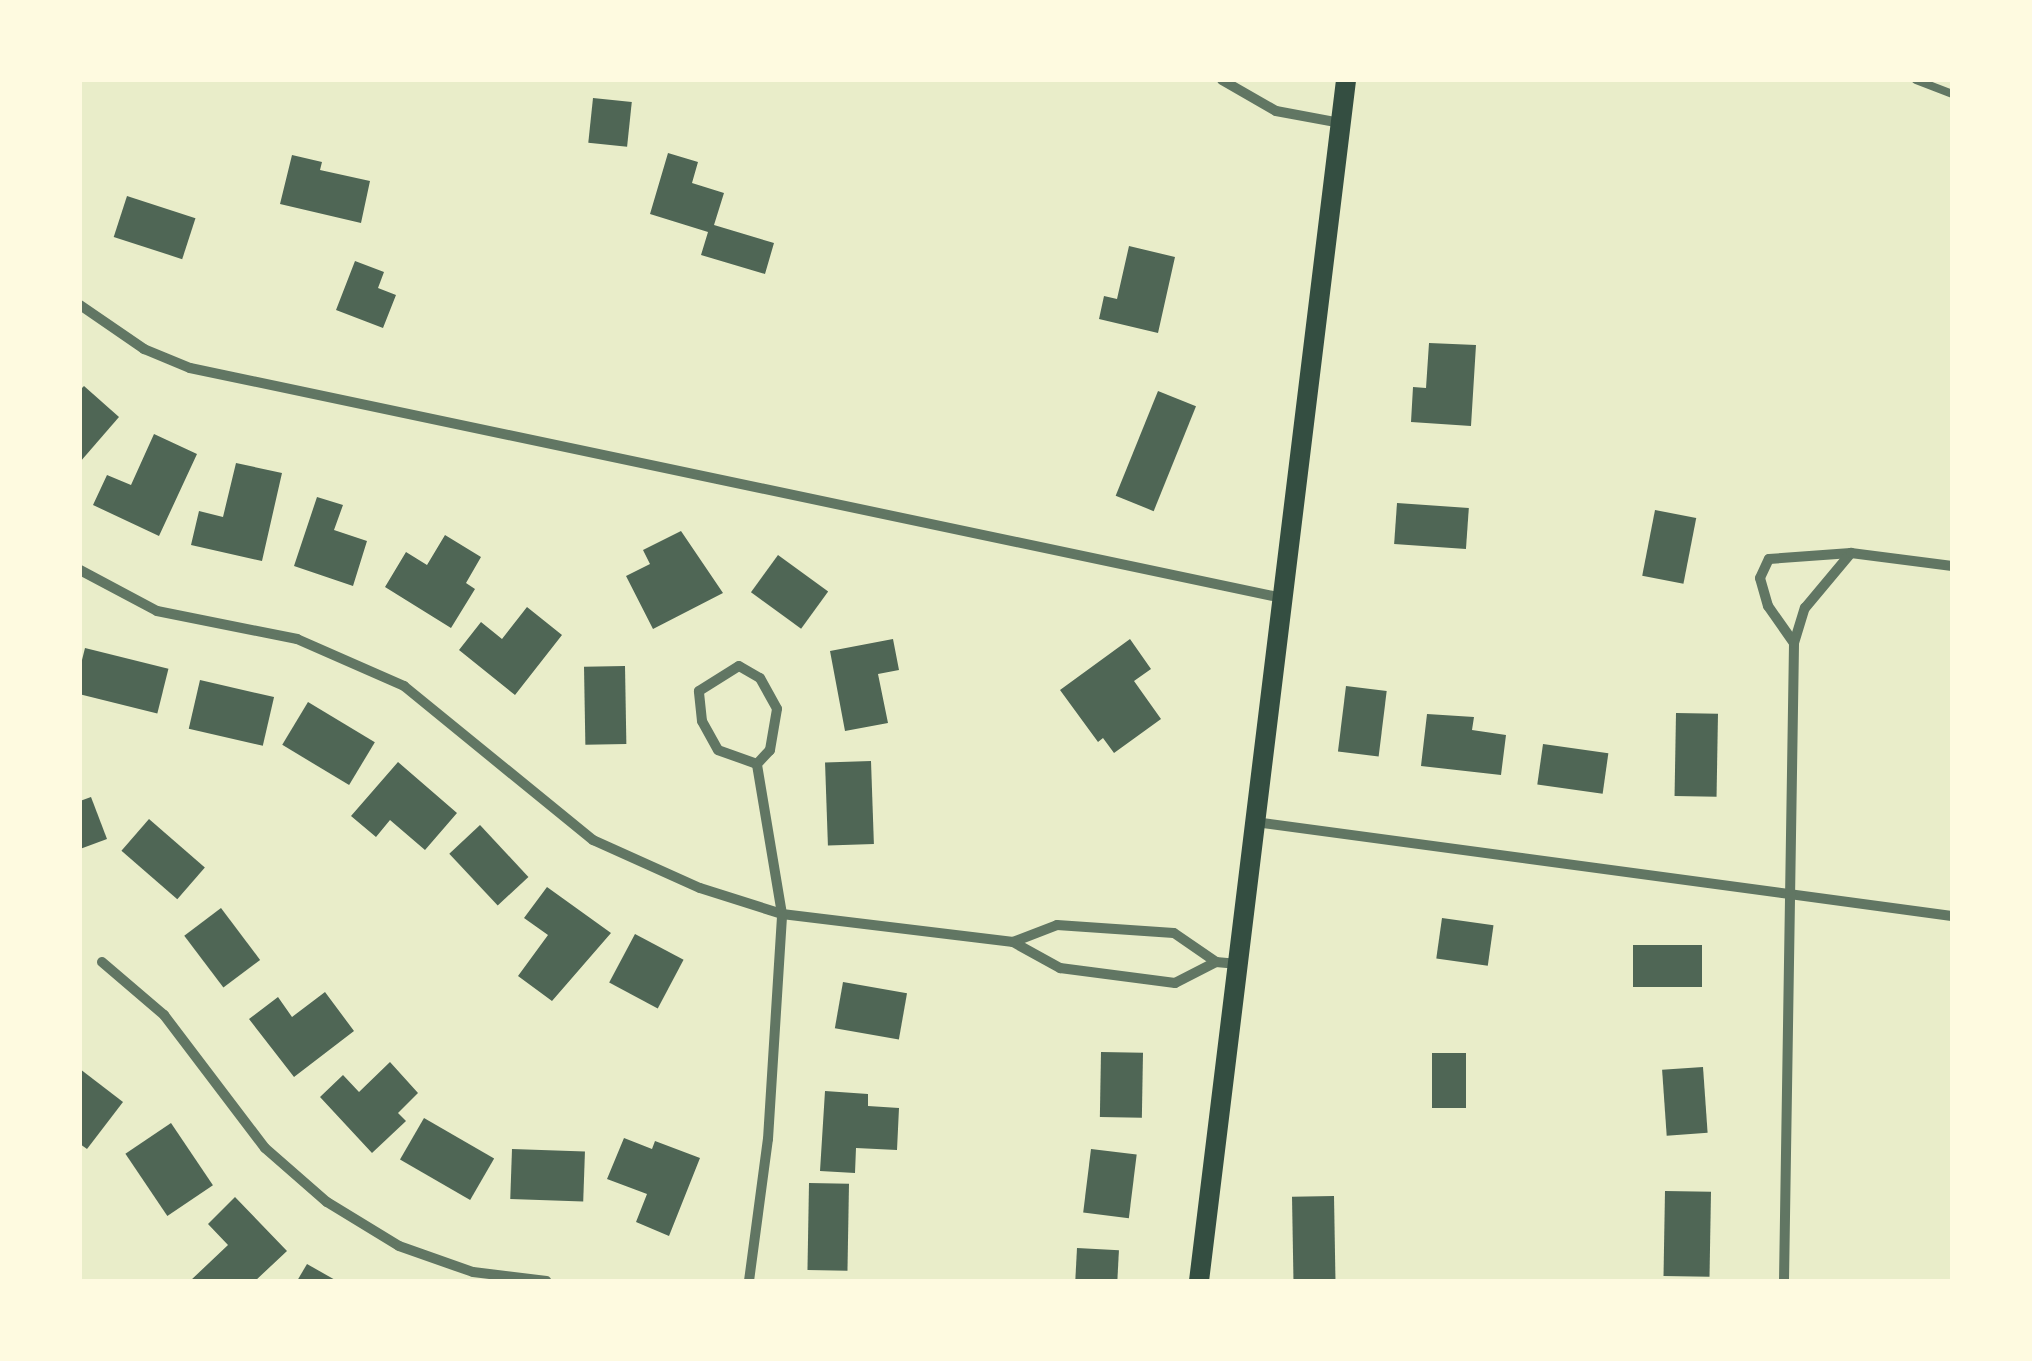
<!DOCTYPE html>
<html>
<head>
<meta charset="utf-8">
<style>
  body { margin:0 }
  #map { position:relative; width:2032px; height:1361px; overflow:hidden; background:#e9edc9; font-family:Inter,sans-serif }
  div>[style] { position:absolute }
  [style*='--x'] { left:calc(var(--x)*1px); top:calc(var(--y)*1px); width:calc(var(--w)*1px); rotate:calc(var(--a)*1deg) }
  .building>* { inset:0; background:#4f6655; transform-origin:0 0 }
  .service>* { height:8px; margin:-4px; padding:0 4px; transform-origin:4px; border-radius:4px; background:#617663 }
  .minor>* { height:10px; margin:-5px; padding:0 5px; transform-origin:5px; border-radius:5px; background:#617663 }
  .secondary>* { height:20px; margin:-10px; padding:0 10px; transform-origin:10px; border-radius:10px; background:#344e41 }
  span { translate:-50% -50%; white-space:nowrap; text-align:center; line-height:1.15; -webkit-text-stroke:10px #fefae0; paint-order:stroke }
  .frame { position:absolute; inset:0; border:82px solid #fefae0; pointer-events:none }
</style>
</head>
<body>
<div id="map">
  <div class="building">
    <i style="left:593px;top:98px;width:39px;height:45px;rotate:6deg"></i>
    <i style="clip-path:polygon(668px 153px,698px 162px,692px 183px,724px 193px,714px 225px,774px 243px,765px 274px,701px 255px,708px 232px,650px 214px)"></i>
    <i style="clip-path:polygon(292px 155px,322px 162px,320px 170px,370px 181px,361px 223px,280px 204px)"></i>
    <i style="left:127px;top:196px;width:72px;height:43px;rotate:18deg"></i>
    <i style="clip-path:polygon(1129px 246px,1175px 257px,1158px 333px,1099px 319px,1104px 296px,1117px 299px)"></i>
    <i style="clip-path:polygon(355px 261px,384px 272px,378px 288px,396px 295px,383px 328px,336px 310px)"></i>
    <i style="clip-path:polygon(1429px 343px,1476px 345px,1471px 426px,1411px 422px,1413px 387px,1426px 388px)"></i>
    <i style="clip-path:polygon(84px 386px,119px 417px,80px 462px,80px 390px)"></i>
    <i style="left:1158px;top:391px;width:41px;height:113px;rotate:22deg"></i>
    <i style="clip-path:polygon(154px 434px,197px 454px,159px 536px,93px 505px,107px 475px,131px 485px)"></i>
    <i style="clip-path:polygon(236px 463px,282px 473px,262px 561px,191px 545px,199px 511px,223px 517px)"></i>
    <i style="clip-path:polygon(317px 497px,343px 505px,334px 530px,367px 541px,353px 586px,294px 566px)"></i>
    <i style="left:1397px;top:503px;width:72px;height:41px;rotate:4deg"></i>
    <i style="left:1655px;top:510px;width:42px;height:67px;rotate:11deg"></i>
    <i style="clip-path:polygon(681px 531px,723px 593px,653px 629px,626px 576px,650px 564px,643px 550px)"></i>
    <i style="clip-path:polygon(445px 535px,481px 557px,466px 583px,475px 589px,451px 628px,385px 587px,406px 552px,427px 565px)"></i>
    <i style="left:778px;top:555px;width:62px;height:46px;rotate:36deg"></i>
    <i style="clip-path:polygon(527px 607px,562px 635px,515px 695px,459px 650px,481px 622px,502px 639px)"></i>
    <i style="clip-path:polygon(893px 639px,899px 670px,878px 674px,888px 723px,845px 731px,830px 651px)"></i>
    <i style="clip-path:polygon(1130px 639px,1151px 669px,1134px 681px,1161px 719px,1114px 753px,1103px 738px,1098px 742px,1060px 690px)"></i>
    <i style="left:85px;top:648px;width:86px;height:46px;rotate:14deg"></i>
    <i style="left:625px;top:666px;width:78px;height:41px;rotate:89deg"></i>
    <i style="left:200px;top:680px;width:76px;height:50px;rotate:13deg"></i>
    <i style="left:1346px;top:686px;width:41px;height:66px;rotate:7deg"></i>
    <i style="left:308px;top:702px;width:78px;height:50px;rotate:31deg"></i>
    <i style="left:1676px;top:713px;width:42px;height:83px;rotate:1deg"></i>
    <i style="clip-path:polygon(1427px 714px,1474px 717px,1472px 730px,1506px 735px,1501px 775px,1421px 766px)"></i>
    <i style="left:1543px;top:744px;width:66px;height:41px;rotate:8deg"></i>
    <i style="left:871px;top:761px;width:83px;height:46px;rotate:88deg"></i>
    <i style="clip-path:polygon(398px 762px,457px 813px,425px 850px,390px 820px,376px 837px,351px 816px)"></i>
    <i style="clip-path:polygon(91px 797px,107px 839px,80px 849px,80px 801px)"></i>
    <i style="left:149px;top:819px;width:74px;height:42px;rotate:41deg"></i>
    <i style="left:480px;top:825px;width:71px;height:42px;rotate:47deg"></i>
    <i style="clip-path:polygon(547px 887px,611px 933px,552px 1001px,518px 976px,548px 935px,524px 918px)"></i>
    <i style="left:221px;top:908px;width:65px;height:46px;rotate:53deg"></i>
    <i style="left:1442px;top:918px;width:52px;height:41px;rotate:8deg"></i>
    <i style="left:635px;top:934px;width:55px;height:55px;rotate:28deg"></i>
    <i style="left:1633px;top:945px;width:69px;height:42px"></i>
    <i style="left:843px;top:982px;width:65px;height:47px;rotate:10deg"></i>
    <i style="clip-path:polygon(325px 992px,354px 1031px,294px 1077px,249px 1019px,278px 997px,292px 1017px)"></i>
    <i style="left:1101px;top:1052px;width:42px;height:65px;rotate:1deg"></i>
    <i style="left:1432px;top:1053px;width:34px;height:55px"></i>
    <i style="clip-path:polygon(390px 1062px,418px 1093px,398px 1113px,406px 1121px,372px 1153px,320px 1097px,343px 1075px,359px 1092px)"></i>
    <i style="left:1703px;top:1067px;width:66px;height:41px;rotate:86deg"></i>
    <i style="clip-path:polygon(80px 1069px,123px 1102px,87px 1149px,80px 1144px)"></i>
    <i style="clip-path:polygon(825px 1091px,868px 1094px,868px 1106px,899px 1108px,897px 1150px,856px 1148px,855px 1173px,820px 1171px)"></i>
    <i style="left:424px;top:1118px;width:81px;height:48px;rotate:30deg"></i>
    <i style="left:171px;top:1123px;width:75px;height:55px;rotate:56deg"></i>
    <i style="clip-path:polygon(624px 1138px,652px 1149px,655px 1141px,700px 1158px,669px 1236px,636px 1222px,647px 1194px,607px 1179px)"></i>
    <i style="left:512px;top:1149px;width:73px;height:50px;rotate:2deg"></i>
    <i style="left:1091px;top:1149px;width:46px;height:64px;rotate:7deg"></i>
    <i style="left:809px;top:1183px;width:40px;height:87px;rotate:1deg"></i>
    <i style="left:1665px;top:1191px;width:46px;height:85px;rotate:1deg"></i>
    <i style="left:1334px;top:1196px;width:85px;height:42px;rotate:89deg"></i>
    <i style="clip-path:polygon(235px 1197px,287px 1251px,255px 1281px,190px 1281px,228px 1245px,208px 1224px)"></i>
    <i style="left:1077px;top:1248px;width:42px;height:33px;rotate:3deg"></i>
    <i style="clip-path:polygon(307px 1264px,337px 1281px,297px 1281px)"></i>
  </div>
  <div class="service">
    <i style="--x:1916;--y:80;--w:39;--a:21"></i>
  </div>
  <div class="minor">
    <i style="--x:1222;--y:80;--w:62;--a:29.9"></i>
    <i style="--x:1276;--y:111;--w:65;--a:10.6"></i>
    <i style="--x:80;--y:305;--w:78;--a:34.5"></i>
    <i style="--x:144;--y:349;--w:50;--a:22.4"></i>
    <i style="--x:190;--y:368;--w:1116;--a:11.89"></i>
    <i style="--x:80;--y:570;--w:87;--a:28"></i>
    <i style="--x:157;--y:611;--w:143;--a:11.3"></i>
    <i style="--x:297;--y:639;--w:117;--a:23.7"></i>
    <i style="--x:404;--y:686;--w:244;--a:39.2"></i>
    <i style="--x:593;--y:840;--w:117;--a:24.2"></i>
    <i style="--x:700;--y:888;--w:86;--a:17.6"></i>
    <i style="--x:782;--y:914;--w:233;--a:6.9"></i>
    <i style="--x:1013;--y:942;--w:54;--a:29"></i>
    <i style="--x:1060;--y:968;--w:116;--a:7.4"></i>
    <i style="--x:1175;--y:983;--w:46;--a:-27.1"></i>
    <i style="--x:1216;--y:962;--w:22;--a:5"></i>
    <i style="--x:1794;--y:643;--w:45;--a:-125.1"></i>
    <i style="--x:1768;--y:606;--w:29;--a:-106"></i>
    <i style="--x:1760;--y:578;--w:21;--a:-65"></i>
    <i style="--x:1769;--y:559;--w:82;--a:-4.2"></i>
    <i style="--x:739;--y:666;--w:24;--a:30"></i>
    <i style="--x:760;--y:678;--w:35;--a:61"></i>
    <i style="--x:777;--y:709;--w:42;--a:99.7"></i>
    <i style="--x:770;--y:750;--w:19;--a:133"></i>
    <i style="--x:757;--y:764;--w:41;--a:-160.3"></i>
    <i style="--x:718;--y:750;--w:33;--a:-119"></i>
    <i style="--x:702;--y:721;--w:30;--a:-96"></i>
    <i style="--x:699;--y:691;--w:47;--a:-32"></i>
    <i style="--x:1255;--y:822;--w:703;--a:7.68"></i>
    <i style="--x:1013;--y:942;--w:47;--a:-21.1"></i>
    <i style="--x:1057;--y:925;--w:117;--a:3.9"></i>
    <i style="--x:1174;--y:933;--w:51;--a:34.6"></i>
    <i style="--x:102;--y:962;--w:82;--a:40.5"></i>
    <i style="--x:164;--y:1015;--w:167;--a:52.8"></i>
    <i style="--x:265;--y:1148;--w:82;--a:41.1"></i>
    <i style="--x:327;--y:1202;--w:84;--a:31.4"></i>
    <i style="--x:399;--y:1246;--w:78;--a:19.4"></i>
    <i style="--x:473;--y:1272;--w:74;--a:7"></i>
    <i style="--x:749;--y:1281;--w:143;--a:-82.4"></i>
    <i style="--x:768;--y:1139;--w:225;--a:-86.4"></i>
    <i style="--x:782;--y:914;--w:152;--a:-99.5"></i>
    <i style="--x:1784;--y:1281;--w:638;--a:-89.1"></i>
    <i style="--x:1794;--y:643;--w:37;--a:-73"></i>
    <i style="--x:1805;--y:608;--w:72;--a:-50.1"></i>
    <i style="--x:1851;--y:553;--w:102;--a:7.3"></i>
  </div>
  <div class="secondary">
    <i style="--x:1199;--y:1281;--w:1210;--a:-83.02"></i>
  </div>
  <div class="frame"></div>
</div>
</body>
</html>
